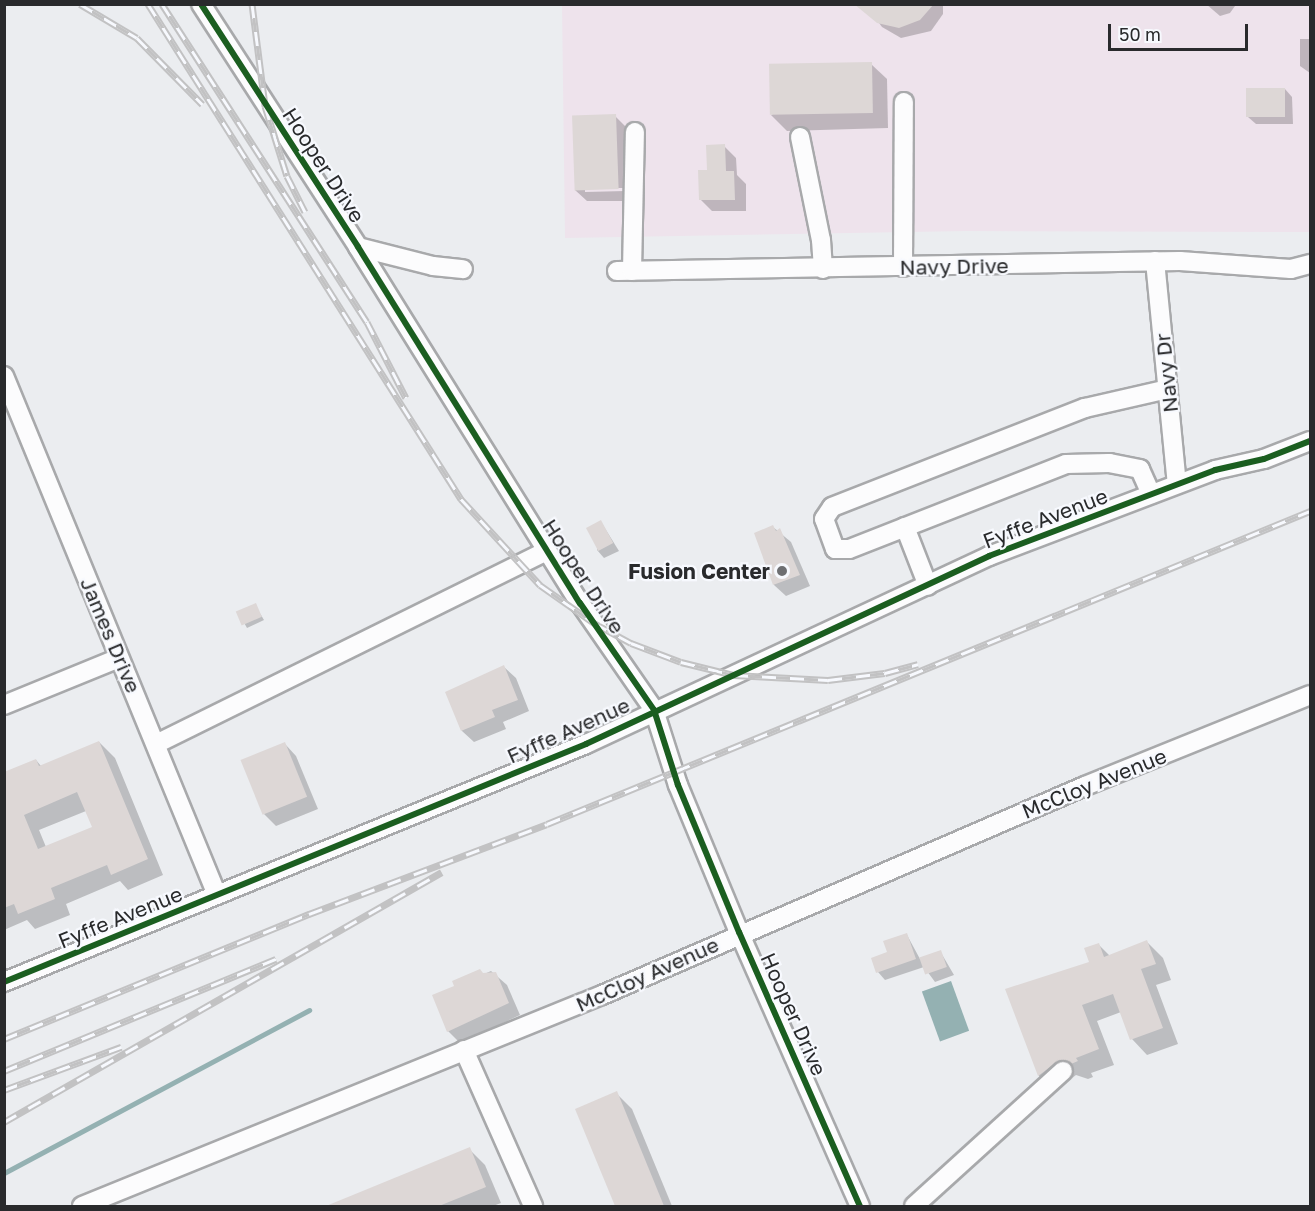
<!DOCTYPE html>
<html>
<head>
<meta charset="utf-8">
<style>
  body { margin:0 }
  #map { position:relative; width:1315px; height:1211px; overflow:hidden; background:#ebedf0; font-family:"Golos Text",sans-serif }
  div>[style] { position:absolute }
  [style*='--x'] { left:calc(var(--x)*1px); top:calc(var(--y)*1px); width:calc(var(--w)*1px); rotate:calc(var(--a)*1deg) }
  .industrial>* { inset:0; background:#eee3ec }
  .water>* { inset:0; background:#94b1b2; transform-origin:0 0 }
  .shadow>* { inset:0; background:#0003 }
  .stream>* { height:5px; margin:-2.5px; padding:0 2.5px; transform-origin:2.5px; border-radius:2.5px; background:#94b1b2 }
  .building>* { inset:0; background:#ddd7d6; transform-origin:0 0 }
  .roads { filter:drop-shadow(2px 0 #a8a9ab) drop-shadow(-2px 0 #a8a9ab) drop-shadow(0 2px #a8a9ab) drop-shadow(0 -2px #a8a9ab) }
  .minor>* { height:18px; margin:-9px; padding:0 9px; transform-origin:9px; border-radius:9px; background:#fcfcfd }
  .rail>* { height:7px; margin-top:-3.5px; transform-origin:0; background:repeating-linear-gradient(90deg,#f7f9fe 0 14px,#c2c2c3 0 28px); box-sizing:border-box; border-block:2px solid #c2c2c3 }
  .cycleway>* { height:6px; margin:-3px; padding:0 3px; transform-origin:3px; border-radius:3px; background:#1b5e20 }
  .dots>* { width:16px; height:16px; translate:-50% -50%; box-sizing:border-box; border:3px solid #f7f9fe; border-radius:50% }
  span { translate:-50% -50%; white-space:nowrap; text-align:center; line-height:1.15; -webkit-text-stroke:4.5px #f7f9fe; paint-order:stroke }
  .street-label { font-size:21px; color:#292a2c }
  .poi-label { font-size:21px; color:#292a2c; font-weight:700 }
  .right { translate:-100% -50%; text-align:right }
  .frame { position:absolute; inset:0; border:6px solid #292a2c; pointer-events:none }
  .scale { position:absolute; left:1108px; top:24px; width:140px; height:27px; box-sizing:border-box; border:3px solid #292a2c; border-top:0; padding-left:8px; font-size:18px; line-height:21px; white-space:nowrap; color:#292a2c; -webkit-text-stroke:4px #f7f9fe; paint-order:stroke }
</style>
</head>
<body>
<div id="map">
  <div class="industrial">
    <i style="clip-path:polygon(562px 5px,1310px 5px,1310px 232px,967px 231px,565px 238px)"></i>
  </div>
  <div class="water">
    <i style="left:951px;top:981px;width:53px;height:31px;rotate:70deg"></i>
  </div>
  <div class="shadow">
    <i style="clip-path:polygon(865px 4px,943px 4px,943px 14px,931px 31px,901px 38px,882px 27px)"></i>
    <i style="clip-path:polygon(1206px 4px,1235px 4px,1235px 6px,1230px 13px,1220px 16px)"></i>
    <i style="clip-path:polygon(1300px 39px,1310px 39px,1310px 73px,1300px 66px)"></i>
    <i style="clip-path:polygon(871px 64px,887px 79px,888px 128px,787px 131px,771px 115px)"></i>
    <i style="clip-path:polygon(1285px 89px,1292px 97px,1293px 124px,1256px 124px,1248px 117px)"></i>
    <i style="clip-path:polygon(evenodd,615px 116px,627px 128px,629px 201px,587px 201px,575px 190px,615px 116px,585px 188px,625px 188px,625px 191px,585px 192px,585px 188px)"></i>
    <i style="clip-path:polygon(724px 146px,736px 158px,737px 175px,746px 184px,746px 211px,712px 211px,700px 199px,708px 171px)"></i>
    <i style="clip-path:polygon(601px 522px,619px 551px,604px 558px,597px 550px)"></i>
    <i style="clip-path:polygon(773px 527px,791px 542px,810px 586px,786px 596px,774px 585px)"></i>
    <i style="clip-path:polygon(255px 605px,264px 620px,247px 628px,238px 612px)"></i>
    <i style="clip-path:polygon(504px 667px,516px 678px,529px 711px,503px 722px,506px 729px,474px 742px,462px 731px,447px 693px)"></i>
    <i style="clip-path:polygon(evenodd,99px 742px,115px 758px,163px 875px,128px 890px,120px 881px,66px 904px,70px 915px,35px 929px,27px 920px,4px 930px,4px 773px,36px 760px,41px 766px,99px 742px,86px 811px,94px 828px,46px 847px,39px 830px,86px 811px)"></i>
    <i style="clip-path:polygon(285px 744px,296px 756px,318px 809px,276px 826px,264px 814px)"></i>
    <i style="clip-path:polygon(907px 935px,920px 959px,940px 951px,954px 975px,935px 982px,924px 967px,885px 980px,878px 972px)"></i>
    <i style="clip-path:polygon(1147px 942px,1163px 958px,1171px 980px,1156px 985px,1178px 1044px,1147px 1055px,1132px 1039px,1121px 1012px,1097px 1021px,1114px 1065px,1091px 1073px,1093px 1077px,1088px 1079px,1076px 1075px,1055px 1091px,1039px 1076px,1007px 990px,1091px 963px,1098px 944px,1110px 956px)"></i>
    <i style="clip-path:polygon(491px 971px,507px 985px,520px 1015px,460px 1043px,448px 1031px,434px 996px)"></i>
    <i style="clip-path:polygon(616px 1093px,632px 1109px,672px 1206px,617px 1206px,577px 1109px)"></i>
    <i style="clip-path:polygon(469px 1149px,485px 1165px,501px 1203px,493px 1206px,328px 1206px)"></i>
  </div>
  <div class="stream">
    <i style="--x:4;--y:1173;--w:346;--a:-28.1"></i>
  </div>
  <div class="building">
    <i style="clip-path:polygon(854px 4px,934px 4px,920px 20px,899px 28px,877px 23px)"></i>
    <i style="left:872px;top:62px;width:51px;height:103px;rotate:89deg"></i>
    <i style="left:1246px;top:88px;width:39px;height:29px"></i>
    <i style="left:616px;top:114px;width:75px;height:44px;rotate:88deg"></i>
    <i style="clip-path:polygon(725px 144px,726px 171px,734px 171px,735px 200px,699px 200px,698px 170px,707px 170px,706px 145px)"></i>
    <i style="left:601px;top:520px;width:26px;height:17px;rotate:62deg"></i>
    <i style="clip-path:polygon(773px 525px,776px 531px,780px 528px,800px 575px,773px 585px,754px 533px)"></i>
    <i style="left:256px;top:603px;width:15px;height:22px;rotate:67deg"></i>
    <i style="clip-path:polygon(504px 665px,518px 700px,492px 710px,495px 717px,461px 731px,445px 692px)"></i>
    <i style="clip-path:polygon(evenodd,99px 741px,148px 859px,111px 875px,107px 865px,51px 888px,55px 899px,18px 914px,14px 904px,4px 908px,4px 772px,36px 759px,39px 766px,99px 741px,77px 792px,92px 827px,38px 849px,24px 815px,77px 792px)"></i>
    <i style="left:285px;top:742px;width:59px;height:48px;rotate:68deg"></i>
    <i style="clip-path:polygon(907px 933px,916px 959px,876px 973px,871px 958px,887px 952px,883px 941px)"></i>
    <i style="clip-path:polygon(1147px 940px,1156px 964px,1141px 969px,1163px 1028px,1130px 1040px,1113px 994px,1082px 1005px,1099px 1049px,1076px 1058px,1078px 1061px,1071px 1064px,1060px 1060px,1038px 1076px,1005px 989px,1089px 962px,1084px 948px,1099px 943px,1104px 957px)"></i>
    <i style="left:941px;top:950px;width:18px;height:23px;rotate:71deg"></i>
    <i style="clip-path:polygon(480px 969px,483px 973px,496px 972px,509px 1003px,447px 1032px,432px 995px,454px 986px,452px 981px)"></i>
    <i style="clip-path:polygon(617px 1091px,664px 1206px,615px 1206px,575px 1109px)"></i>
    <i style="clip-path:polygon(470px 1147px,486px 1187px,439px 1206px,326px 1206px)"></i>
  </div>
  <div class="roads">
    <div class="minor">
      <i style="--x:201;--y:4;--w:289;--a:57.1"></i>
      <i style="--x:358;--y:247;--w:420;--a:58.1"></i>
      <i style="--x:580;--y:603;--w:130;--a:55.3"></i>
      <i style="--x:654;--y:710;--w:79;--a:72.3"></i>
      <i style="--x:678;--y:785;--w:159;--a:67.5"></i>
      <i style="--x:739;--y:932;--w:300;--a:66.2"></i>
      <i style="--x:800;--y:137;--w:105;--a:78.5"></i>
      <i style="--x:821;--y:240;--w:29;--a:86"></i>
      <i style="--x:358;--y:247;--w:77;--a:14.2"></i>
      <i style="--x:433;--y:266;--w:30;--a:6"></i>
      <i style="--x:1155;--y:261;--w:224;--a:84.4"></i>
      <i style="--x:903;--y:267;--w:165;--a:-89.7"></i>
      <i style="--x:617;--y:271;--w:563;--a:-1.02"></i>
      <i style="--x:1180;--y:261;--w:111;--a:4.1"></i>
      <i style="--x:1291;--y:269;--w:20;--a:-15"></i>
      <i style="--x:632;--y:271;--w:139;--a:-88.8"></i>
      <i style="--x:4;--y:376;--w:561;--a:67.69"></i>
      <i style="--x:1151;--y:494;--w:27;--a:-114"></i>
      <i style="--x:1140;--y:469;--w:32;--a:-169"></i>
      <i style="--x:1109;--y:463;--w:43;--a:178.7"></i>
      <i style="--x:1066;--y:464;--w:233;--a:158.6"></i>
      <i style="--x:849;--y:549;--w:14;--a:180"></i>
      <i style="--x:835;--y:549;--w:32;--a:-110"></i>
      <i style="--x:824;--y:519;--w:14;--a:-56"></i>
      <i style="--x:832;--y:507;--w:272;--a:-21.4"></i>
      <i style="--x:1085;--y:408;--w:85;--a:-12.9"></i>
      <i style="--x:905;--y:527;--w:63;--a:68.7"></i>
      <i style="--x:4;--y:705;--w:124;--a:-22.2"></i>
      <i style="--x:156;--y:744;--w:436;--a:-26.3"></i>
      <i style="--x:4;--y:982;--w:629;--a:-22.24"></i>
      <i style="--x:586;--y:744;--w:445;--a:-25"></i>
      <i style="--x:989;--y:556;--w:242;--a:-20.8"></i>
      <i style="--x:1215;--y:470;--w:50;--a:-12.7"></i>
      <i style="--x:1264;--y:459;--w:49;--a:-21.4"></i>
      <i style="--x:464;--y:1050;--w:171;--a:66.1"></i>
      <i style="--x:82;--y:1206;--w:561;--a:-22.09"></i>
      <i style="--x:602;--y:995;--w:526;--a:-23.4"></i>
      <i style="--x:1085;--y:786;--w:243;--a:-22"></i>
      <i style="--x:914;--y:1206;--w:201;--a:-42.2"></i>
    </div>
  </div>
  <div class="rail">
    <i style="--x:80;--y:4;--w:66;--a:30.8"></i>
    <i style="--x:137;--y:38;--w:93;--a:45.4"></i>
    <i style="--x:148;--y:4;--w:586;--a:57.69"></i>
    <i style="--x:461;--y:499;--w:117;--a:47.4"></i>
    <i style="--x:540;--y:585;--w:66;--a:35.1"></i>
    <i style="--x:594;--y:623;--w:42;--a:28.4"></i>
    <i style="--x:631;--y:643;--w:53;--a:20.8"></i>
    <i style="--x:681;--y:662;--w:55;--a:13.8"></i>
    <i style="--x:734;--y:675;--w:94;--a:3"></i>
    <i style="--x:828;--y:680;--w:57;--a:-7"></i>
    <i style="--x:885;--y:673;--w:34;--a:-15"></i>
    <i style="--x:162;--y:4;--w:378;--a:57.2"></i>
    <i style="--x:367;--y:322;--w:85;--a:62.8"></i>
    <i style="--x:252;--y:4;--w:103;--a:82.7"></i>
    <i style="--x:265;--y:106;--w:73;--a:72.6"></i>
    <i style="--x:287;--y:176;--w:40;--a:63.4"></i>
    <i style="--x:4;--y:1039;--w:330;--a:-22.3"></i>
    <i style="--x:309;--y:914;--w:254;--a:-20.7"></i>
    <i style="--x:547;--y:824;--w:825;--a:-22.3"></i>
    <i style="--x:4;--y:1071;--w:294;--a:-22.4"></i>
    <i style="--x:4;--y:1090;--w:125;--a:-20.2"></i>
    <i style="--x:4;--y:1122;--w:504;--a:-29.72"></i>
  </div>
  <div class="cycleway">
    <i style="--x:201;--y:4;--w:289;--a:57.1"></i>
    <i style="--x:358;--y:247;--w:420;--a:58.1"></i>
    <i style="--x:580;--y:603;--w:130;--a:55.3"></i>
    <i style="--x:654;--y:710;--w:79;--a:72.3"></i>
    <i style="--x:678;--y:785;--w:159;--a:67.5"></i>
    <i style="--x:739;--y:932;--w:300;--a:66.2"></i>
    <i style="--x:4;--y:982;--w:629;--a:-22.24"></i>
    <i style="--x:586;--y:744;--w:445;--a:-25"></i>
    <i style="--x:989;--y:556;--w:242;--a:-20.8"></i>
    <i style="--x:1215;--y:470;--w:50;--a:-12.7"></i>
    <i style="--x:1264;--y:459;--w:49;--a:-21.4"></i>
  </div>
  <div class="dots">
    <i style="left:782px;top:571px;background:#6d6e71"></i>
  </div>
  <div class="street-label">
    <span style="left:324px;top:165px;rotate:57deg">Hooper Drive</span>
    <span style="left:954px;top:266px;rotate:-1deg">Navy Drive</span>
    <span style="left:1166px;top:373px;rotate:-96deg">Navy Dr</span>
    <span style="left:1045px;top:518px;rotate:-21deg">Fyffe Avenue</span>
    <span style="left:584px;top:576px;rotate:57deg">Hooper Drive</span>
    <span style="left:111px;top:635px;rotate:67deg">James Drive</span>
    <span style="left:568px;top:730px;rotate:-24deg">Fyffe Avenue</span>
    <span style="left:1094px;top:783px;rotate:-22deg">McCloy Avenue</span>
    <span style="left:120px;top:917px;rotate:-22deg">Fyffe Avenue</span>
    <span style="left:647px;top:974px;rotate:-24deg">McCloy Avenue</span>
    <span style="left:794px;top:1014px;rotate:66deg">Hooper Drive</span>
  </div>
  <div class="poi-label">
    <span class="right" style="left:770px;top:571px">Fusion Center</span>
  </div>
  <div class="frame"></div>
  <div class="scale">50 m</div>
</div>
</body>
</html>
